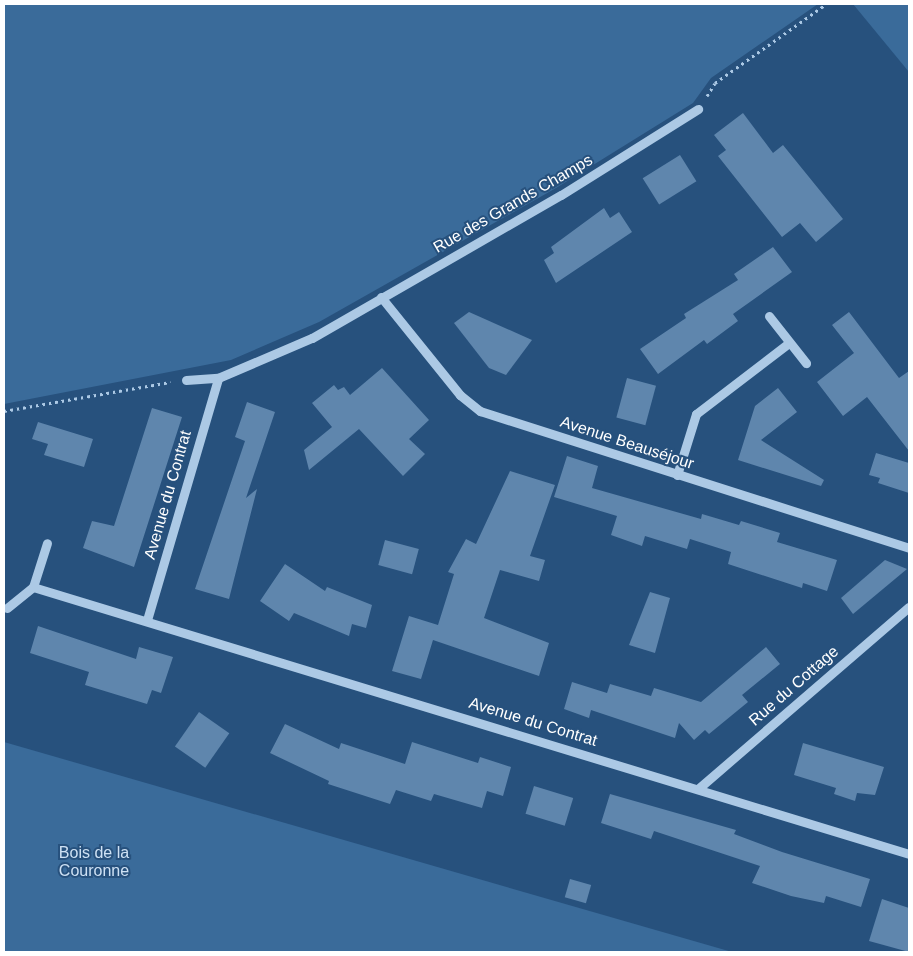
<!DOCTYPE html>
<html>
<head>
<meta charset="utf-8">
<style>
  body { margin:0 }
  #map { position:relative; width:913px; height:956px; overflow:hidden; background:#27517d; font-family:Helvetica,sans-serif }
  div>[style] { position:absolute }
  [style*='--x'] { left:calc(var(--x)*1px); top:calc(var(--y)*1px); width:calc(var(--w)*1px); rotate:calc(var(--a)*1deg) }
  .green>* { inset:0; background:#3a6b9a }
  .building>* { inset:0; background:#5f86ad; transform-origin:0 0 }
  .path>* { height:3px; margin-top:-1.5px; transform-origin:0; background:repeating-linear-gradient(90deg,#acc9e5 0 2.5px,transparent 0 6.5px) }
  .minor>* { height:9px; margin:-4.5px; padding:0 4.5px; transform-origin:4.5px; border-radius:4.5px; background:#acc9e5 }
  span { translate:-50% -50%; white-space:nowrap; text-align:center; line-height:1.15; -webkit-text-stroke:4px #27517d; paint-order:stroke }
  .street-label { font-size:16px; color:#fff }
  .park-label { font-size:16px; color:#cee1f4 }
  .frame { position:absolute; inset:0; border:5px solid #fff; pointer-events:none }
</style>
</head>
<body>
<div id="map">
  <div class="green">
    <i style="clip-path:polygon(4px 4px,818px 4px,711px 78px,693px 103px,556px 188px,319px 322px,231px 360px,4px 404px)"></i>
    <i style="clip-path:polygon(853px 4px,909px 4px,909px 72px)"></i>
    <i style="clip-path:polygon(4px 742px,732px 952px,4px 952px)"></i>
  </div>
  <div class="building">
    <i style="clip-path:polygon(743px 113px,773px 153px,783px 145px,843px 219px,816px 242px,800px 223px,782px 237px,718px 156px,726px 150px,714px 135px)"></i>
    <i style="left:680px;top:155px;width:31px;height:44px;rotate:58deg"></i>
    <i style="clip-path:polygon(604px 208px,610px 218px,619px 212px,632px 232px,556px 283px,544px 260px,554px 253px,551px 247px)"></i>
    <i style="clip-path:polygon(773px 247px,792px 272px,733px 314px,738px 321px,707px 344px,704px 340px,658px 374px,640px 349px,686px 318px,684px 314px,738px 280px,734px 274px)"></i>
    <i style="clip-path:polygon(469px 312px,532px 340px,506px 375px,489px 368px,454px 323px)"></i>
    <i style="clip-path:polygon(849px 312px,899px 378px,909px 371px,909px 451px,867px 397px,843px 416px,817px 382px,854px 353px,832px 325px)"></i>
    <i style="clip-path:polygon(382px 368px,429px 420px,409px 439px,425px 454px,403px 476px,359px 429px,309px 470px,304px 450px,332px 427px,312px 403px,334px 385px,338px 390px,344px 387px,350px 395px)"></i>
    <i style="left:627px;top:378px;width:30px;height:41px;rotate:15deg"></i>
    <i style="clip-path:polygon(778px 388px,797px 412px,761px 440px,824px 480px,821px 486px,738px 460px,755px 406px)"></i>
    <i style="clip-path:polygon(247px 402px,275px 412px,246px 498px,257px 489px,229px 599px,195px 589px,245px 441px,235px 437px)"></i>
    <i style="clip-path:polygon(152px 408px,182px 417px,134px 567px,83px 548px,92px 521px,114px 526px)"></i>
    <i style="clip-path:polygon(38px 422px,93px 439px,84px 467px,44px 455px,48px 444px,32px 439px)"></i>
    <i style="clip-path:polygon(876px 453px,909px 463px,909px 493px,878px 483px,880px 478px,869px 475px)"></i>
    <i style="clip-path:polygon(567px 456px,598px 466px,592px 488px,701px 519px,702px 514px,739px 525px,741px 521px,780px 533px,777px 542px,837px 560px,827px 591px,803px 583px,802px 588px,728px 564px,731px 552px,690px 539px,687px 549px,645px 536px,642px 546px,611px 535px,617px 516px,554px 497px)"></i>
    <i style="clip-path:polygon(510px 471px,555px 485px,530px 556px,545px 560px,539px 581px,500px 570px,484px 618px,549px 643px,539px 676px,433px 640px,421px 679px,392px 671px,409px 616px,438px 625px,454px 574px,448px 572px,466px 539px,476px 544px)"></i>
    <i style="left:385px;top:540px;width:35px;height:26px;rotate:15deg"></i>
    <i style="clip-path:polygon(885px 560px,907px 569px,853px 614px,841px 598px)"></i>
    <i style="clip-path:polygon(285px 564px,325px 591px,327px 587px,372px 605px,366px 628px,352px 624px,349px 636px,294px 613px,289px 621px,260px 601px)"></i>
    <i style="clip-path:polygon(650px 592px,670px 598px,655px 653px,629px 645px)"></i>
    <i style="clip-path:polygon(38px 626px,136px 659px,139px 647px,173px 657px,161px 693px,152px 690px,147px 704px,85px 685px,89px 672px,30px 653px)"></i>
    <i style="clip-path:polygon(766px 647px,780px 664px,742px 695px,748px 702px,709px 734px,705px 730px,694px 740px,679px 723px,675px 738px,591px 710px,589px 718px,564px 709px,572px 682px,607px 693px,610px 684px,651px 696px,654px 688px,701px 702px)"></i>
    <i style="left:199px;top:712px;width:37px;height:42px;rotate:35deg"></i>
    <i style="clip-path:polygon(285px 724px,339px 749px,341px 743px,405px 764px,412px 742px,478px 763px,480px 757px,511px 767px,503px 796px,487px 791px,482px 808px,434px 794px,431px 801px,396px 790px,390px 804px,328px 784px,329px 781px,270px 753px)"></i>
    <i style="clip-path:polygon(803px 743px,884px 767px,875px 795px,857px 793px,855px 801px,834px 794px,836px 788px,794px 775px)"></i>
    <i style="left:534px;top:786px;width:41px;height:29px;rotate:17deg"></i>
    <i style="clip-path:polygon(610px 794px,736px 830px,734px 834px,782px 852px,870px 879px,861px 907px,826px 896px,824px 903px,791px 896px,752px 883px,760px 866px,654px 831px,651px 839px,601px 823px)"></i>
    <i style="left:570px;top:879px;width:22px;height:19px;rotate:16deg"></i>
    <i style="clip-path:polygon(882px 899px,909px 908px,909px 952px,869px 941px)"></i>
  </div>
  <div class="path">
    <i style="--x:707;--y:96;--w:15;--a:-58"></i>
    <i style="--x:715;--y:83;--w:136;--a:-35.4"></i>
    <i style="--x:4;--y:411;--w:169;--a:-9.9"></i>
  </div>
  <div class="minor">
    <i style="--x:381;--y:297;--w:126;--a:51.1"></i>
    <i style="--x:460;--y:395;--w:26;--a:39"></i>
    <i style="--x:480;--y:411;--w:450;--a:17.7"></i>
    <i style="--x:769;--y:316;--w:60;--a:51.8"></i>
    <i style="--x:186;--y:380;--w:32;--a:-4"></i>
    <i style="--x:218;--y:378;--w:102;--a:-23.1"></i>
    <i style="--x:312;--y:338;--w:287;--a:-29.9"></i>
    <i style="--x:561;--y:195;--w:162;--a:-32.1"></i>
    <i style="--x:677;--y:475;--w:64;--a:-72.7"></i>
    <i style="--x:696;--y:414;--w:117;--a:-37.4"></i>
    <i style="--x:33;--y:587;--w:916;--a:16.95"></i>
    <i style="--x:7;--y:608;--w:33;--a:-39"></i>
    <i style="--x:33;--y:587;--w:46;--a:-72.3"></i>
    <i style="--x:147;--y:620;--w:252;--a:-73.6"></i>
    <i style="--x:699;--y:788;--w:277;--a:-40.8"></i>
  </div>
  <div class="street-label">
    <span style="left:513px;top:204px;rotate:-30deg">Rue des Grands Champs</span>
    <span style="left:627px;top:443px;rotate:18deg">Avenue Beauséjour</span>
    <span style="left:168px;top:495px;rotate:-74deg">Avenue du Contrat</span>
    <span style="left:794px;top:686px;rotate:-41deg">Rue du Cottage</span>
    <span style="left:533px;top:722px;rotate:17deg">Avenue du Contrat</span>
  </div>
  <div class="park-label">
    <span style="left:94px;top:862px">Bois de la<br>Couronne</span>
  </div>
  <div class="frame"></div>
</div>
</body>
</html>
